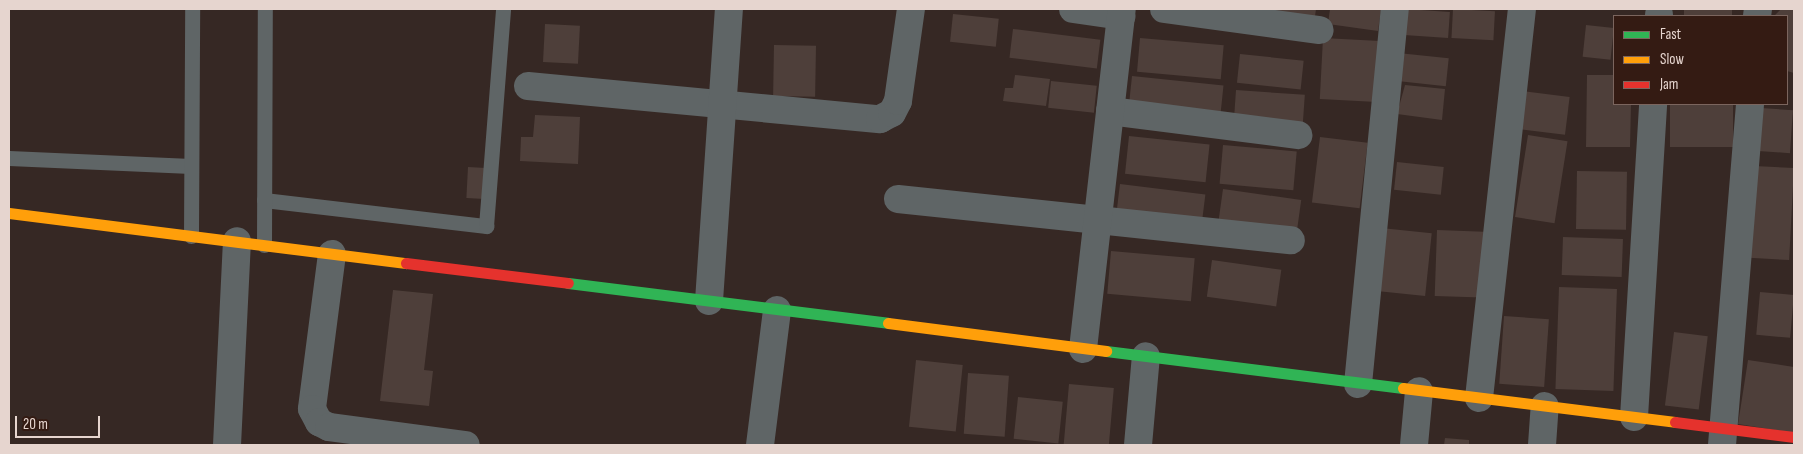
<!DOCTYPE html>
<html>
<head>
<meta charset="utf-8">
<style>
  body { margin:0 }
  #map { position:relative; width:1803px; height:454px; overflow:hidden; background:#362824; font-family:"Sofia Sans Condensed",sans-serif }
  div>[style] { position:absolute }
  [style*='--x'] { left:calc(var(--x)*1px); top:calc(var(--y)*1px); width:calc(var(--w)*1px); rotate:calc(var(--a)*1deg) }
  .building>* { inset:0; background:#4e3f3a; transform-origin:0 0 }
  .lane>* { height:15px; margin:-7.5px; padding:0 7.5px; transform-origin:7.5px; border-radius:7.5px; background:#5f6566 }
  .street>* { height:28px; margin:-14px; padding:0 14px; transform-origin:14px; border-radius:14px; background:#5f6566 }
  .fast>* { height:11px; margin:-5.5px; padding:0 5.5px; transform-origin:5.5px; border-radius:5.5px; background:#30b455 }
  .slow>* { height:11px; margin:-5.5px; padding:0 5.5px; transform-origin:5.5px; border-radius:5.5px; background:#ff9f0a }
  .jam>* { height:11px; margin:-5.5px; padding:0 5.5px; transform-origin:5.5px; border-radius:5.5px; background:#e5322d }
  span { translate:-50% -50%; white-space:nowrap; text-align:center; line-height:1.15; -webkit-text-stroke:4px #341b13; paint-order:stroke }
  .frame { position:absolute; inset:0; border:10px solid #e6d5cf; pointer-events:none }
  .legend { position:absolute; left:1613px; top:15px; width:175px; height:90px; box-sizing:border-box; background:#341b13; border:1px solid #7b655e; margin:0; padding:6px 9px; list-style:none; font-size:15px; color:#e6d5cf }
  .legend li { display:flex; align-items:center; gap:10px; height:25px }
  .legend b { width:25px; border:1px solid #7b655e }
  .scale { position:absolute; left:15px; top:416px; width:85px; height:22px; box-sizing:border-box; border:2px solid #e6d5cf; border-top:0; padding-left:6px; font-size:15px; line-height:18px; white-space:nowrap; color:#e6d5cf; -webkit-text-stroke:4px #341b13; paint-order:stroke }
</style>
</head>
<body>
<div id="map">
  <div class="building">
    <i style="clip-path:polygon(1243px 9px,1316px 9px,1314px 24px)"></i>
    <i style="clip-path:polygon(1330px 9px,1381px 9px,1378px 31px,1328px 24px)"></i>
    <i style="left:1406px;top:9px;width:44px;height:26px;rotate:4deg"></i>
    <i style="left:1453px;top:9px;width:42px;height:29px;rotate:3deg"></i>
    <i style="left:1684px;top:9px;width:48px;height:7px"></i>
    <i style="clip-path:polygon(1781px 9px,1794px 9px,1794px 73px,1787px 71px,1787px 16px,1774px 16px)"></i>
    <i style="left:953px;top:14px;width:46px;height:28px;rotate:6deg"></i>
    <i style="left:545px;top:24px;width:35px;height:38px;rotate:3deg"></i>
    <i style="left:1586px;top:25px;width:28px;height:32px;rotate:6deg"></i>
    <i style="left:1013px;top:29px;width:88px;height:29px;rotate:7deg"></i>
    <i style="left:1140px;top:38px;width:84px;height:34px;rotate:5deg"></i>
    <i style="left:1323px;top:38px;width:57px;height:61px;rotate:3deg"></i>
    <i style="left:774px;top:45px;width:42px;height:51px;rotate:1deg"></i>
    <i style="left:1398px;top:53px;width:51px;height:28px;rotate:6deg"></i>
    <i style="left:1240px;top:54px;width:64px;height:29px;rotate:6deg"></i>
    <i style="clip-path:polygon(1015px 75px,1050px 79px,1046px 106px,1003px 101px,1005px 88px,1013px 88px)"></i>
    <i style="clip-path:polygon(1587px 75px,1614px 75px,1614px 104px,1631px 104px,1630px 147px,1586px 147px)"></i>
    <i style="left:1132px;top:76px;width:92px;height:37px;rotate:6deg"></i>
    <i style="left:1051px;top:81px;width:46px;height:27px;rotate:6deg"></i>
    <i style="clip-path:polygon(1405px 85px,1445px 89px,1442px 120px,1397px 114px)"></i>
    <i style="left:1236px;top:90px;width:69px;height:34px;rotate:4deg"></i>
    <i style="left:1521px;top:91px;width:49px;height:38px;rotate:7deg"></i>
    <i style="left:1670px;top:104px;width:63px;height:43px"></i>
    <i style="left:1761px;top:108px;width:32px;height:43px;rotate:4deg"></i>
    <i style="clip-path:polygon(535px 115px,580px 117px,578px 164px,520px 161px,521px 137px,533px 137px)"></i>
    <i style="left:1528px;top:135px;width:40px;height:83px;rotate:9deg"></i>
    <i style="left:1129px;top:136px;width:81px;height:38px;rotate:6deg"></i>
    <i style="left:1320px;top:137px;width:48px;height:66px;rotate:7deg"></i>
    <i style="left:1223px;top:145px;width:74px;height:39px;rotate:5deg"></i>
    <i style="left:1397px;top:162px;width:47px;height:28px;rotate:6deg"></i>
    <i style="left:1754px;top:166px;width:40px;height:92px;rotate:3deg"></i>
    <i style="left:468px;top:167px;width:18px;height:31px;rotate:3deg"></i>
    <i style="left:1577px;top:171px;width:50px;height:58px;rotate:1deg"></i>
    <i style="left:1120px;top:184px;width:86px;height:33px;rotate:7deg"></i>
    <i style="left:1223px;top:189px;width:79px;height:37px;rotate:8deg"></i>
    <i style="left:1381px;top:228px;width:51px;height:63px;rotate:6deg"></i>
    <i style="left:1437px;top:230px;width:47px;height:66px;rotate:2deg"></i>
    <i style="left:1563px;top:237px;width:60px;height:38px;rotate:2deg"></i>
    <i style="left:1111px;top:251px;width:84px;height:43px;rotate:5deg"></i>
    <i style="left:1212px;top:260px;width:70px;height:37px;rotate:8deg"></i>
    <i style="left:1559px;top:287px;width:58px;height:102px;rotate:2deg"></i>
    <i style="clip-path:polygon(393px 290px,433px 294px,424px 370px,433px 371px,429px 406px,380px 401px)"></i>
    <i style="left:1760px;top:292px;width:34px;height:43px;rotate:5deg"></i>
    <i style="left:1504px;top:316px;width:45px;height:68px;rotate:4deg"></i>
    <i style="left:1674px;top:332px;width:34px;height:74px;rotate:7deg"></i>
    <i style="left:916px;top:360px;width:47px;height:67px;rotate:6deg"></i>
    <i style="clip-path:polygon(1748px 360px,1794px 367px,1794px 433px,1738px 424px)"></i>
    <i style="left:968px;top:373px;width:41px;height:61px;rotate:4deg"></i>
    <i style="left:1069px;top:384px;width:45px;height:61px;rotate:5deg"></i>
    <i style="left:1018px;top:397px;width:45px;height:42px;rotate:6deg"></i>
    <i style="clip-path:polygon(1445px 438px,1469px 440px,1469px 445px,1444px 445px)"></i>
  </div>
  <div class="lane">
    <i style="--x:9;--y:158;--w:182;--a:2.5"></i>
    <i style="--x:264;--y:200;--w:224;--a:6.7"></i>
    <i style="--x:486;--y:226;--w:218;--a:-85.5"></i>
    <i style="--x:191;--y:236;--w:227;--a:-89.7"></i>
    <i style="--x:264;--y:245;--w:236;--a:-89.8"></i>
  </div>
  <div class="street">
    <i style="--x:1073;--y:9;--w:49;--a:8.1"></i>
    <i style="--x:1164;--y:9;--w:157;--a:7.7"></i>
    <i style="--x:1659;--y:16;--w:1;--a:-90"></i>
    <i style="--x:1757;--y:16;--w:7;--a:-82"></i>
    <i style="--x:528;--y:86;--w:354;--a:5.4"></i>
    <i style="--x:880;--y:119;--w:13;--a:-27"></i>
    <i style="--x:892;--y:113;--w:13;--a:-63"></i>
    <i style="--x:898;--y:101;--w:93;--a:-82"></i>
    <i style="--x:1110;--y:111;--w:190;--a:7.3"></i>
    <i style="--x:898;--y:199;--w:395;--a:6"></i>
    <i style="--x:332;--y:254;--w:156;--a:97.4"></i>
    <i style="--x:312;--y:409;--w:15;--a:62"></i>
    <i style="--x:319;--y:422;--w:11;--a:27"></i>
    <i style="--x:329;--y:427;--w:138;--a:7.5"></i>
    <i style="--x:709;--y:301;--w:293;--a:-86.1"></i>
    <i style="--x:1083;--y:349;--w:342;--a:-83.5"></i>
    <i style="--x:1358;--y:384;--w:377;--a:-84.4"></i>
    <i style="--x:1479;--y:398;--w:391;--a:-83.7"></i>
    <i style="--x:1634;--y:417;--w:314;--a:-86.5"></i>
    <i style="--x:227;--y:445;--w:204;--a:-87.2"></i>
    <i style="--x:760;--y:445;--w:136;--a:-82.8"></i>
    <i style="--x:1138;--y:445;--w:89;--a:-84.9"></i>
    <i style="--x:1414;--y:445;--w:54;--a:-84.7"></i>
    <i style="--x:1542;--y:445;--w:39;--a:-86"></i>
    <i style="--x:1722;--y:445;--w:342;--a:-85.3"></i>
  </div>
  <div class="fast">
    <i style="--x:568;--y:283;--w:322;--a:7.1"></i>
    <i style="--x:1106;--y:351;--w:299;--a:7.1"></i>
  </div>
  <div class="slow">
    <i style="--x:9;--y:213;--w:400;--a:7.2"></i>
    <i style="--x:888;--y:323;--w:220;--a:7.3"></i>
    <i style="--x:1403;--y:388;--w:274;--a:7.1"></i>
  </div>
  <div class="jam">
    <i style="--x:406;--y:263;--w:163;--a:7"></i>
    <i style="--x:1675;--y:422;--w:120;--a:7.2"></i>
  </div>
  <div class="frame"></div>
  <ul class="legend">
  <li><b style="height:6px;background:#30b455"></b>Fast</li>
  <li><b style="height:6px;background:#ff9f0a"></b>Slow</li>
  <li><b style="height:6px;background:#e5322d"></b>Jam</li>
  </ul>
  <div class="scale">20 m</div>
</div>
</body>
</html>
